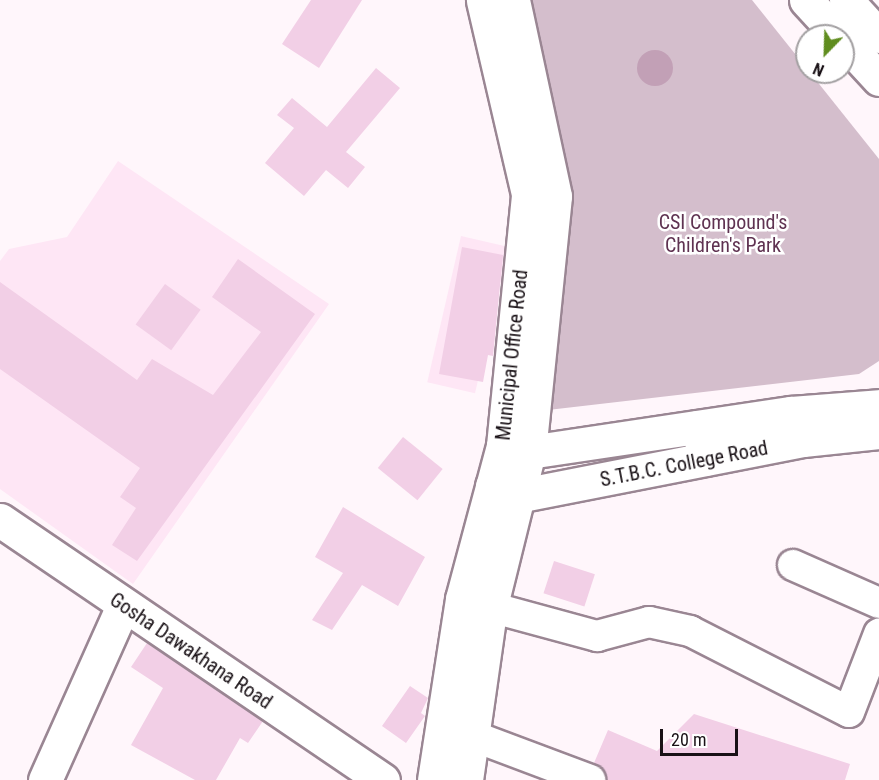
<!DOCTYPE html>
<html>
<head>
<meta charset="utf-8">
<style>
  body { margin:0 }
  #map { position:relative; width:879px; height:780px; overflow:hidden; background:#fff6fb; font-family:"Roboto Condensed",sans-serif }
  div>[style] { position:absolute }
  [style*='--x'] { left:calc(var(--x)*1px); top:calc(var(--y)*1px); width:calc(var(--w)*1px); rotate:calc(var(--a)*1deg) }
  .built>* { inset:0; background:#fee6f5; transform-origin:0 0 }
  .green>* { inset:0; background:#d4becc }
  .water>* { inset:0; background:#c2a0b6 }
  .round { border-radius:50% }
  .building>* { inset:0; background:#f2cfe6; transform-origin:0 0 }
  .roads { filter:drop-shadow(2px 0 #9a8693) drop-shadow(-2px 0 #9a8693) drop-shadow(0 2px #9a8693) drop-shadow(0 -2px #9a8693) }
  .minor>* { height:30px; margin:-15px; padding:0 15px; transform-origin:15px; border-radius:15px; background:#fff }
  .tertiary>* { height:33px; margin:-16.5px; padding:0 16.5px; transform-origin:16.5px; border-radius:16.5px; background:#fff }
  .secondary>* { height:33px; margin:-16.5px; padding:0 16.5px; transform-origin:16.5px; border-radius:16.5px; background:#fff }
  .primary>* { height:33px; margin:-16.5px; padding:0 16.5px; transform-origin:16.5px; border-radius:16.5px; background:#fff }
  span { translate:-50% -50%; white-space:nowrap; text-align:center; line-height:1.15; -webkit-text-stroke:5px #fff; paint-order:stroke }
  .park-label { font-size:20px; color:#5f3251 }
  .street-label { font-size:20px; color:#191116 }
  .north { position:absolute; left:795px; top:24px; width:60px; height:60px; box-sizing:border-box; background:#fff; border:2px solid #a3a0a2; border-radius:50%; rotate:203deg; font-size:16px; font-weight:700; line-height:24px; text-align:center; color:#191116 }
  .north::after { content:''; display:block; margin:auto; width:21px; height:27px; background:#608d1f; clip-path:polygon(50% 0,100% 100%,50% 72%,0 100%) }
  .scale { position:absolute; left:660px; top:729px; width:78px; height:27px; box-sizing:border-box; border:3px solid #191116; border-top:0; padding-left:8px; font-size:18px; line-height:21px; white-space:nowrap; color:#191116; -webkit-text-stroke:4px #fff; paint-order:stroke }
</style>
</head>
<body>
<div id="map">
  <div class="built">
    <i style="clip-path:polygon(118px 161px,329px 304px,133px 584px,0 489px,0 261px,9px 249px,67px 237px)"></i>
    <i style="left:461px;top:236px;width:49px;height:150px;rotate:13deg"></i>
  </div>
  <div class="green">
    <i style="clip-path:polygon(523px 0,752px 0,879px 159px,879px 361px,859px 374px,548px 410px)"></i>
  </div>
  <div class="water">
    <i class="round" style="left:637px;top:50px;width:36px;height:36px"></i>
  </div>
  <div class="building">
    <i style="clip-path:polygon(311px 0,362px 0,319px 68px,282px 44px)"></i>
    <i style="clip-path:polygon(376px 68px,400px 88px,346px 152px,365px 167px,348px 188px,326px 170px,304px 196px,265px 163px,294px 128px,277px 115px,292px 98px,327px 127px)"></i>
    <i style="clip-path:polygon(462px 247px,503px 255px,493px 356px,488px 355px,483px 382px,439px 374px)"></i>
    <i style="clip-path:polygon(238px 259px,315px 314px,137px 561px,112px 545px,136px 508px,120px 497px,140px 468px,0 369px,0 282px,137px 380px,152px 359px,213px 395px,261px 332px,212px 297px)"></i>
    <i style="left:165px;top:284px;width:44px;height:50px;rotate:36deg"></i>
    <i style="left:403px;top:437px;width:51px;height:40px;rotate:39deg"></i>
    <i style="clip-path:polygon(343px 507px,425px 557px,398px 606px,362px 585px,332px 630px,312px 620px,343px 573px,315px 557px)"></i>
    <i style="left:554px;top:561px;width:43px;height:34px;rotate:18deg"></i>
    <i style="clip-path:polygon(147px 643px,263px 721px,248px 743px,240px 738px,216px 780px,195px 780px,131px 745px,163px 688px,131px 667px)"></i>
    <i style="clip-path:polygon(410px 686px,428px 698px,421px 713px,425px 716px,406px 743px,382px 726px)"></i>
    <i style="clip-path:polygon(694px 714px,850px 764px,845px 780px,607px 780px,594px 763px,608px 730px,657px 751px)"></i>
  </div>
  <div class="roads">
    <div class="minor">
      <i style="--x:793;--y:565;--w:94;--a:23.8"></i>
      <i style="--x:468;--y:601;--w:134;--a:15.2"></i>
      <i style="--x:597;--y:636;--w:54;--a:-15.1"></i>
      <i style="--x:649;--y:622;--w:42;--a:12.4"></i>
      <i style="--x:690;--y:631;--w:178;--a:27"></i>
      <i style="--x:849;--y:712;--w:84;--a:-69"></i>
      <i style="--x:449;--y:727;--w:151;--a:20.6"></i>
    </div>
    <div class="tertiary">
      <i style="--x:503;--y:446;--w:27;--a:13"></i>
      <i style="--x:529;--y:452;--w:265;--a:-8.5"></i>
      <i style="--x:791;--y:413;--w:88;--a:-4.5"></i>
      <i style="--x:492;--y:486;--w:31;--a:17"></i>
      <i style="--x:522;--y:495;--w:286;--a:-11.1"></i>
      <i style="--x:803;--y:440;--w:76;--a:-6"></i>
      <i style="--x:0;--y:520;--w:463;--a:34.2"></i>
      <i style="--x:45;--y:780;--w:191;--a:-65.9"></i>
    </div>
    <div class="secondary">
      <i style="--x:697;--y:427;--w:33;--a:74"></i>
      <i style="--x:434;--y:780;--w:183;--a:-81.2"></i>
      <i style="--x:462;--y:599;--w:158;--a:-75"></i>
      <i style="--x:503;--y:446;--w:253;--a:-84.3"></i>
      <i style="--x:528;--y:194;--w:199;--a:-103.1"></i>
      <i style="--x:466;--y:780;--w:177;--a:-81.9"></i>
      <i style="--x:491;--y:605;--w:158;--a:-76.1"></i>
      <i style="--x:529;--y:452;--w:257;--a:-84.2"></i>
      <i style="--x:555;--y:196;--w:200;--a:-102.1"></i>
    </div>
    <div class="primary">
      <i style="--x:806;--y:0;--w:49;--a:47.5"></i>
      <i style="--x:846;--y:0;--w:49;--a:47.5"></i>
      <i style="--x:843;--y:40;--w:53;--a:47.3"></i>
    </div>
  </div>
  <div class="park-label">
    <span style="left:723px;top:234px">CSI Compound's<br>Children's Park</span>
  </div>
  <div class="street-label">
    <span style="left:512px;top:355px;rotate:-84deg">Municipal Office Road</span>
    <span style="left:684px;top:464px;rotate:-11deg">S.T.B.C. College Road</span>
    <span style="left:191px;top:651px;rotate:34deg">Gosha Dawakhana Road</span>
  </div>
  <div class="north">N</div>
  <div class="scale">20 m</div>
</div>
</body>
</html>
